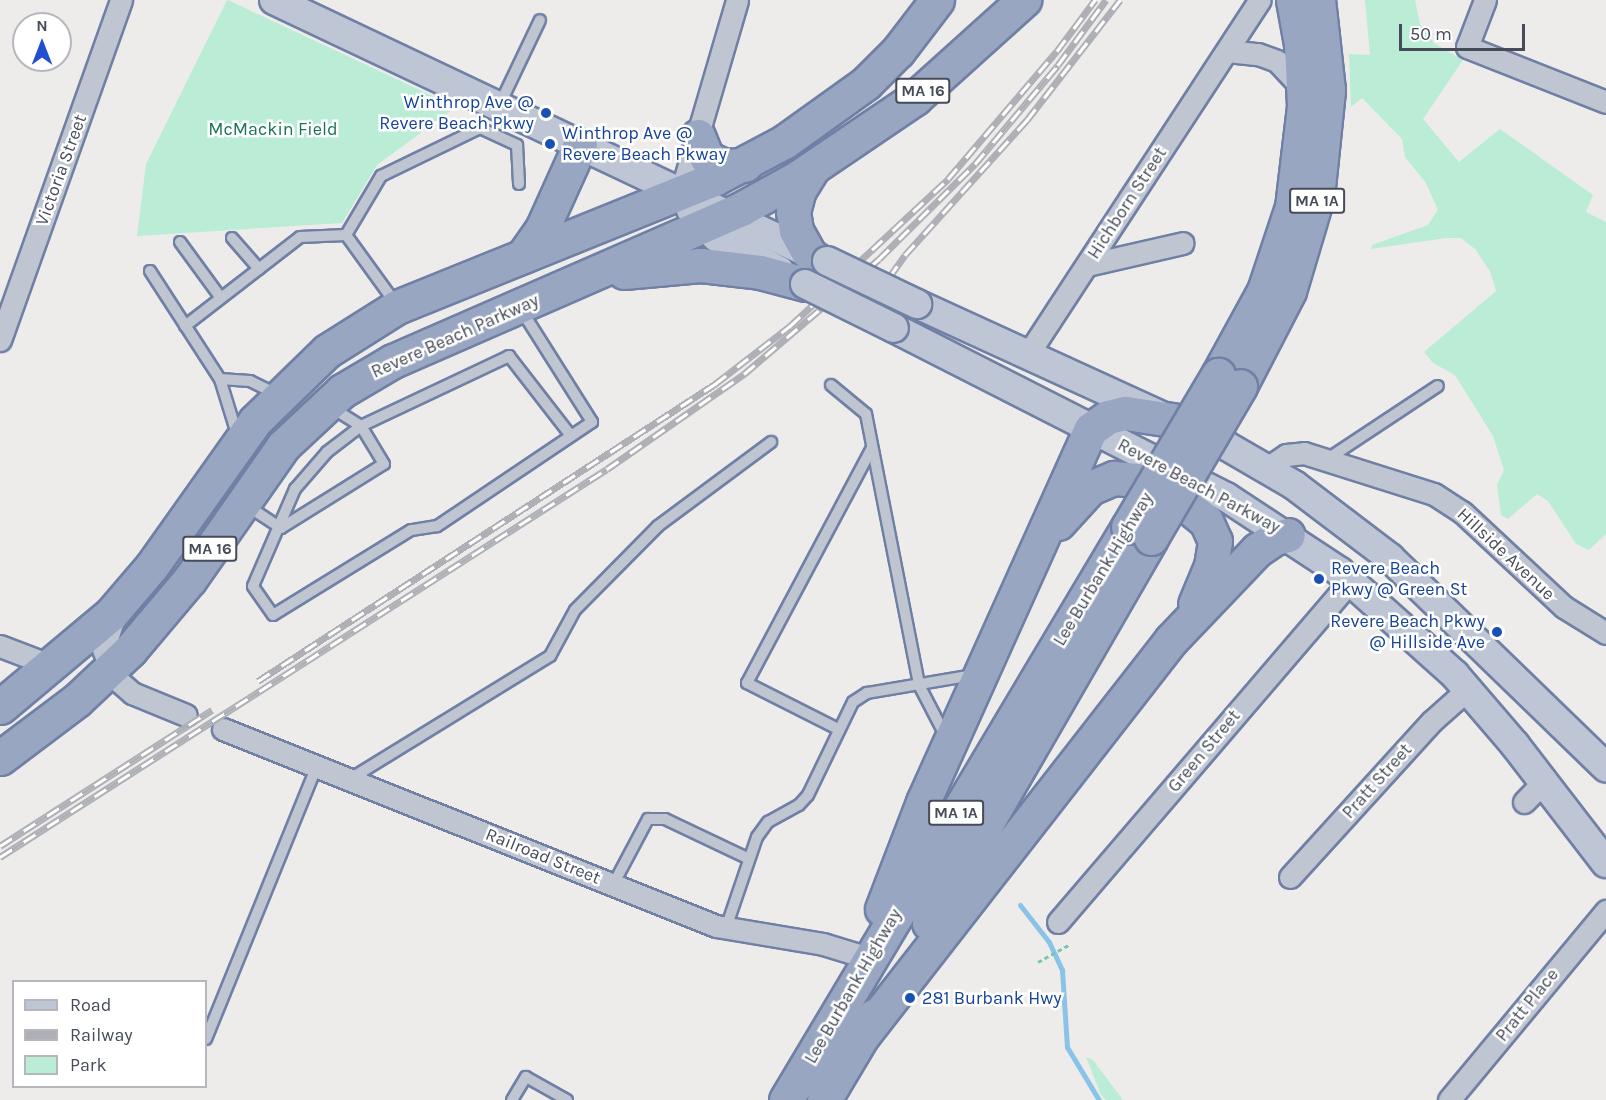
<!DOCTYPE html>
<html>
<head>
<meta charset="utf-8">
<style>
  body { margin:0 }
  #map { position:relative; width:1606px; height:1100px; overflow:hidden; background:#eeeceb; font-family:Karla,sans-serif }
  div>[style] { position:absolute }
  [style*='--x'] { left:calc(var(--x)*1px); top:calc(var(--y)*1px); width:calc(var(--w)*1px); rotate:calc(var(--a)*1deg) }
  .green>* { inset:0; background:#baecd6 }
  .stream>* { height:5px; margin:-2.5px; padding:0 2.5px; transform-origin:2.5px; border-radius:2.5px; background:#89c3e7 }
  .path>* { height:3px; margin-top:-1.5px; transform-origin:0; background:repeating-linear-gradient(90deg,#74c8ad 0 4.5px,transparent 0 7.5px) }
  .roads { filter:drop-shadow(2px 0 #7080a5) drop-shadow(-2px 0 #7080a5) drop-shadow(0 2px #7080a5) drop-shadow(0 -2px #7080a5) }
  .service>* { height:10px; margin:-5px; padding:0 5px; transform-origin:5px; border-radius:5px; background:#bfc5d1 }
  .minor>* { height:21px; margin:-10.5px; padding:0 10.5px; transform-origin:10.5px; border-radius:10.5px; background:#bfc5d1 }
  .secondary>* { height:28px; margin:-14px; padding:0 14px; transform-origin:14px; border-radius:14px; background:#bec5d4 }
  .trunk>* { height:33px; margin:-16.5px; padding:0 16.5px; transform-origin:16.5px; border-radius:16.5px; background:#98a6c2 }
  .rail>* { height:7px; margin-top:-3.5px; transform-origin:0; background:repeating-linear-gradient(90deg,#fff 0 14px,#aeb0b6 0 28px); box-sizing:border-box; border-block:2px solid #aeb0b6 }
  .bridges { filter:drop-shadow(2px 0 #7080a5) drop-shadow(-2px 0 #7080a5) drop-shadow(0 2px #7080a5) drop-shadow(0 -2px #7080a5) }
  .secondary-bridge>* { height:28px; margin:-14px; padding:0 14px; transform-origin:14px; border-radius:14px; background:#bec5d4 }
  .trunk-bridge>* { height:33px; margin:-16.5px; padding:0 16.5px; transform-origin:16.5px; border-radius:16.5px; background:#98a6c2 }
  .dots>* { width:16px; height:16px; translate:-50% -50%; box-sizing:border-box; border:3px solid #fff; border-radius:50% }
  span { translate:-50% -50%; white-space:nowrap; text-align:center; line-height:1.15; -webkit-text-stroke:5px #fff; paint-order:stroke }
  .shield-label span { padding:2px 4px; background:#fff; border:2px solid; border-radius:4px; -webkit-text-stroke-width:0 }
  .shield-label { font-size:16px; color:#454b58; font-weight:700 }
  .transit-label { font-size:18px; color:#164399 }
  .right { translate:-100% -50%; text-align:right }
  .left { translate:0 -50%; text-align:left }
  .park-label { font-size:18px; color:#1a7558 }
  .street-label { font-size:18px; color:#454b58 }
  .legend { position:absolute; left:12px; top:980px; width:195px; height:108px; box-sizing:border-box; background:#fff; border:2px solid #b5b7bc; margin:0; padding:8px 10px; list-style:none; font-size:18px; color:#454b58 }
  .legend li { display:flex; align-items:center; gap:12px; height:30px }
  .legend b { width:30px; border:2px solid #b5b7bc }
  .north { position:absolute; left:12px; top:12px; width:60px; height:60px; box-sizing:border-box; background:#fff; border:2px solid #b5b7bc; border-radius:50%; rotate:0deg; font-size:16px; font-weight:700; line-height:24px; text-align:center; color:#454b58 }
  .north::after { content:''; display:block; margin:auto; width:21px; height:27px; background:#204ed4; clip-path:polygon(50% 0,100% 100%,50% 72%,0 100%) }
  .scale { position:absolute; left:1399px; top:24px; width:126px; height:27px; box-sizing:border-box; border:3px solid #454b58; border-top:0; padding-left:8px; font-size:18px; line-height:21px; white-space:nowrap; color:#454b58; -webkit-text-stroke:4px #fff; paint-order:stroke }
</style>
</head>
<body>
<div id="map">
  <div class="green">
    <i style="clip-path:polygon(227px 0,228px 0,456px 107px,377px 165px,342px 223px,137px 236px,146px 164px)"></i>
    <i style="clip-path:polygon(1365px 0,1415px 0,1420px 24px,1434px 43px,1463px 60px,1423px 119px,1459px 162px,1500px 129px,1593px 195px,1586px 212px,1606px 222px,1606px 534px,1589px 550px,1576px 544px,1548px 501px,1537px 494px,1508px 519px,1501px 515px,1497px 485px,1504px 470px,1493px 436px,1455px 375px,1433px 363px,1424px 352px,1496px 291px,1490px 271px,1475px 249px,1461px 238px,1446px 238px,1371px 249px,1372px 245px,1428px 225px,1438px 210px,1426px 183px,1405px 157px,1402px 139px,1362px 98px,1351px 107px,1349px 54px,1370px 55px)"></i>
    <i style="clip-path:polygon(1086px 1057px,1093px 1060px,1123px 1100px,1106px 1100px,1101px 1095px)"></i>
  </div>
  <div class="stream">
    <i style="--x:1020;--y:905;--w:47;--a:51.9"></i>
    <i style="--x:1049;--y:942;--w:31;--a:65"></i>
    <i style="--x:1062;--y:970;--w:77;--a:86.3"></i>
    <i style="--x:1067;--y:1047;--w:62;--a:58.9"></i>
  </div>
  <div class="path">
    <i style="--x:1038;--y:962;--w:35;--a:-29"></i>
  </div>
  <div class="roads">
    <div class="service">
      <i style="--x:499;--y:106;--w:95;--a:-64.5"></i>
      <i style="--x:232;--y:238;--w:41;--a:48.9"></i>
      <i style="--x:180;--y:242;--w:69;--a:53.8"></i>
      <i style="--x:150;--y:271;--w:129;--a:57.1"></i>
      <i style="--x:220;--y:379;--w:58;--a:72.8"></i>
      <i style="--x:396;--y:304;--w:85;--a:-125.9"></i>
      <i style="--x:346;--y:235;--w:69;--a:-59.3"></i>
      <i style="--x:381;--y:176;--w:110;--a:-25.9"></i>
      <i style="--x:480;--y:128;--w:41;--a:24.7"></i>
      <i style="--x:517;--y:145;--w:39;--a:87"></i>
      <i style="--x:520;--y:308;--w:135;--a:57.7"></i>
      <i style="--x:592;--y:422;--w:187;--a:146.1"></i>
      <i style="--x:437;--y:526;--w:26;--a:171"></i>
      <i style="--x:411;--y:530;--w:162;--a:148.4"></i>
      <i style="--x:273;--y:615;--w:35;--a:-125"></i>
      <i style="--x:253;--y:586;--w:106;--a:-66.6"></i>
      <i style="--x:295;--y:489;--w:49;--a:-49.1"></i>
      <i style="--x:327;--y:452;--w:43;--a:-37.4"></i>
      <i style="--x:361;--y:426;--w:164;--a:-25.3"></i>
      <i style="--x:509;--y:356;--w:101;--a:52.2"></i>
      <i style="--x:185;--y:326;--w:145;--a:-37.7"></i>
      <i style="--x:300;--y:237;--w:46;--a:-2.5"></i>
      <i style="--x:220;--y:379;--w:30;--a:4"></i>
      <i style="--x:250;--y:381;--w:30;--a:26"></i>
      <i style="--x:831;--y:385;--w:45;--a:39.6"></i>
      <i style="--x:866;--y:414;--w:276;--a:78.9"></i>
      <i style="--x:919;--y:685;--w:56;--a:62.5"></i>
      <i style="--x:1326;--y:460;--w:134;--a:-33.5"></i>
      <i style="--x:246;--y:505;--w:42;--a:33.3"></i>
      <i style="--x:281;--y:528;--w:121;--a:-31.9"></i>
      <i style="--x:384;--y:464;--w:44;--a:-121.2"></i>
      <i style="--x:361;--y:426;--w:38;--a:-148"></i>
      <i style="--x:838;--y:729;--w:102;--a:-153.2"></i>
      <i style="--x:747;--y:683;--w:266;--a:-62"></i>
      <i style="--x:350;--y:779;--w:235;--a:-31.6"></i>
      <i style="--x:550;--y:656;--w:52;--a:-61.5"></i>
      <i style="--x:575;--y:610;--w:118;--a:-45.3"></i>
      <i style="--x:658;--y:526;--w:141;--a:-36.6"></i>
      <i style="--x:613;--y:885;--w:75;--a:-62.1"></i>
      <i style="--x:648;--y:819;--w:17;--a:0"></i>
      <i style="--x:665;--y:819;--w:91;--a:25.4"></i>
      <i style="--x:726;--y:928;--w:96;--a:-71.2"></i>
      <i style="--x:757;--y:837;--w:19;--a:-54"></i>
      <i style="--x:768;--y:822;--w:35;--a:-29"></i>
      <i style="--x:799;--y:805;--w:13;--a:-48"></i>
      <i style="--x:808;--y:795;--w:103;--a:-64.2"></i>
      <i style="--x:853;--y:702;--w:17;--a:-33"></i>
      <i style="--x:867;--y:693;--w:108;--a:-9.6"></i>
      <i style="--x:206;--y:1039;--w:295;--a:-67.9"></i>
      <i style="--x:512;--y:1100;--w:27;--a:-59"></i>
      <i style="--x:526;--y:1077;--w:47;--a:29.3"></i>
    </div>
    <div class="minor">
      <i style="--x:1485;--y:0;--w:50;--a:111"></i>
      <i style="--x:1467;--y:47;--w:149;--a:21.6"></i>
      <i style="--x:1227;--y:51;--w:31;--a:6"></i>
      <i style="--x:1258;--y:54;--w:20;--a:20"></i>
      <i style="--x:1277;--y:61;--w:37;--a:47"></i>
      <i style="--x:681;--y:192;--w:200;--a:-73.7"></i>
      <i style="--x:1087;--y:265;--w:98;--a:-12.9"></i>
      <i style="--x:0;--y:340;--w:361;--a:-70.4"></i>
      <i style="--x:1028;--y:354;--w:423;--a:-56.8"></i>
      <i style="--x:1267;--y:468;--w:23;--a:-34"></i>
      <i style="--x:1286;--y:455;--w:18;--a:-6"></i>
      <i style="--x:1304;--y:453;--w:136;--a:17.5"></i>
      <i style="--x:1434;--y:494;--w:33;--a:33"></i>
      <i style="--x:1462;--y:512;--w:139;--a:43"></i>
      <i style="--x:1564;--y:607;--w:49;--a:31.8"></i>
      <i style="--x:115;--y:615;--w:36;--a:109"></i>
      <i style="--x:103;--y:649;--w:31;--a:68"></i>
      <i style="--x:115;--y:678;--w:23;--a:41"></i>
      <i style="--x:132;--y:693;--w:58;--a:22.2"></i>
      <i style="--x:0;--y:646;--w:56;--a:21"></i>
      <i style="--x:223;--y:729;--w:531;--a:21.78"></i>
      <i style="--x:716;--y:926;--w:109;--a:9.5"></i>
      <i style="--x:823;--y:944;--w:48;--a:16.9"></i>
      <i style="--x:1524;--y:802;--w:29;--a:-46"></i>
      <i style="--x:1290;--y:877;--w:211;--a:-47.7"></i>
      <i style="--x:1432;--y:721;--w:48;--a:-41.6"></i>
      <i style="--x:1058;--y:922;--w:449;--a:-49.4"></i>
      <i style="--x:1449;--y:1100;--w:246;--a:-50.3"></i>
    </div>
    <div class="secondary">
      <i style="--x:274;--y:0;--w:601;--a:25.33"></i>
      <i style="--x:691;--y:210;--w:37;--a:47"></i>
      <i style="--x:716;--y:237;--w:72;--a:28"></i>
      <i style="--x:917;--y:304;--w:339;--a:24.6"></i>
      <i style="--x:1225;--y:445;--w:80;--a:30.1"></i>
      <i style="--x:1294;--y:485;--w:121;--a:37.2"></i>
      <i style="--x:1390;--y:558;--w:301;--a:44.1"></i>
      <i style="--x:894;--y:328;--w:373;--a:27"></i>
      <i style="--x:1226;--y:497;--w:136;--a:33.3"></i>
      <i style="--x:1340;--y:572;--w:154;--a:41.8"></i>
      <i style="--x:1455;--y:675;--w:92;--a:49.4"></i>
      <i style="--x:1515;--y:745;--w:149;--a:52.4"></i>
    </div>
    <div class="trunk">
      <i style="--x:698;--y:136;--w:24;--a:68"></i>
      <i style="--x:707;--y:158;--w:19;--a:25"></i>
      <i style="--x:724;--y:166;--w:21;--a:-3"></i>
      <i style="--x:808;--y:252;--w:25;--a:-119"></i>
      <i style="--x:796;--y:230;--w:18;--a:-99"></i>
      <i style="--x:793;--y:212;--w:23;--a:-75"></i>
      <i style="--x:799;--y:190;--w:25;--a:-58"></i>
      <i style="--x:523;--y:256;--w:33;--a:-55"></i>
      <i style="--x:542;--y:229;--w:92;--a:-65.7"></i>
      <i style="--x:624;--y:272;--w:77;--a:-5.2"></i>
      <i style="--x:701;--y:265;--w:59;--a:6.8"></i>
      <i style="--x:760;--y:272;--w:47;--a:14.9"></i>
      <i style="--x:1218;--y:375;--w:96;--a:-61.3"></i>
      <i style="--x:1264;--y:291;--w:89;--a:-71.6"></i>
      <i style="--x:1292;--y:207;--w:102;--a:-83.2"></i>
      <i style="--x:1304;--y:106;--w:62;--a:-92.8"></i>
      <i style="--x:1301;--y:44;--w:45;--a:-100.3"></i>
      <i style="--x:1240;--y:386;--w:107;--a:-62.7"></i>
      <i style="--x:1289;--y:291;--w:98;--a:-73.4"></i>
      <i style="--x:1317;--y:197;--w:108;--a:-84.1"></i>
      <i style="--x:1328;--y:90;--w:91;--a:-96.3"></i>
      <i style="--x:1058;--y:523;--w:47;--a:-47.6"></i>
      <i style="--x:1090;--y:488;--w:26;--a:-23"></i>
      <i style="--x:1114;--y:478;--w:22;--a:5"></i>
      <i style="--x:1136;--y:480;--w:56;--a:26.6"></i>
      <i style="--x:1186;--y:505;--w:26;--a:39"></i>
      <i style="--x:1206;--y:521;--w:22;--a:66"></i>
      <i style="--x:1215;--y:541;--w:25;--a:99"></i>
      <i style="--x:1211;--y:566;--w:41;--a:112.8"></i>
      <i style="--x:0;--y:707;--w:145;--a:-40"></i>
      <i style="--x:111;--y:614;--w:63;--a:-49.5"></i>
      <i style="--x:152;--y:566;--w:178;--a:-54.6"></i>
      <i style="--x:255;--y:421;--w:100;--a:-44.2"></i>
      <i style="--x:327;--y:351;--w:83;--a:-32.2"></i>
      <i style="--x:397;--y:307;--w:342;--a:-22"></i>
      <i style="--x:714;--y:179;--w:79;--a:-27.9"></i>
      <i style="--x:784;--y:142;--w:101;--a:-35.7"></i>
      <i style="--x:866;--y:83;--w:45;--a:-45"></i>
      <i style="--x:898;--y:51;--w:64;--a:-52.6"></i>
      <i style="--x:0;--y:758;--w:96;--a:-37"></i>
      <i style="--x:77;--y:700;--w:73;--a:-43.3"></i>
      <i style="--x:130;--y:650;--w:93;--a:-49.8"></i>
      <i style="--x:190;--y:579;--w:162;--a:-55"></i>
      <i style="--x:283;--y:446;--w:81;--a:-43"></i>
      <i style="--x:342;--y:391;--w:59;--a:-30.5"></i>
      <i style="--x:393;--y:361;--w:380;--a:-23.6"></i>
      <i style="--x:741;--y:209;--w:64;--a:-29"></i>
      <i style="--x:797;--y:178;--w:143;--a:-34.1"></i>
      <i style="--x:915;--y:98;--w:147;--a:-42"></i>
      <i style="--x:882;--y:909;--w:115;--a:-69"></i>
      <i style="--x:923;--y:802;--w:409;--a:-65.8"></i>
      <i style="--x:1091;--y:429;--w:21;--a:-35"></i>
      <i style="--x:1108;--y:417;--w:18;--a:-13"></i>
      <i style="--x:1126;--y:413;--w:47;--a:8.7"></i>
      <i style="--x:929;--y:923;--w:444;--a:-60"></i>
      <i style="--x:863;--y:1035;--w:501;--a:-52.05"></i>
      <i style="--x:1171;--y:640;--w:124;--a:-46.3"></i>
      <i style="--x:1257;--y:550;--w:22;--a:-34"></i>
      <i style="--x:1275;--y:538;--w:13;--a:-13"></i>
      <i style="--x:786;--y:1100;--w:667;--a:-59.17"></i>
      <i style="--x:824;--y:1100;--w:98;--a:-59.2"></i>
    </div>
  </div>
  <div class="rail">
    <i style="--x:857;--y:323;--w:83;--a:-54.8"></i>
    <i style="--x:905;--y:255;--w:182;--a:-47.9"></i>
    <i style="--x:1027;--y:120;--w:152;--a:-52.2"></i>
    <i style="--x:258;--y:681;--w:545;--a:-33.02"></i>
    <i style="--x:715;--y:384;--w:95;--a:-37.7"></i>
    <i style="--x:790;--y:326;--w:216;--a:-42.9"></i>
    <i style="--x:948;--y:179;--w:168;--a:-49.6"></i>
    <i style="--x:1057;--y:51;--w:64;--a:-53.3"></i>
    <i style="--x:0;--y:846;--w:252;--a:-32.7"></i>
    <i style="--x:0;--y:857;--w:720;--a:-32.59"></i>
    <i style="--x:607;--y:469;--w:167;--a:-34.7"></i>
    <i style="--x:744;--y:374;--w:177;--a:-40.4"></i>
    <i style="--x:879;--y:259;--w:135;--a:-44.7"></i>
    <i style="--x:975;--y:164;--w:129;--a:-50"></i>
    <i style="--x:1058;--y:65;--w:81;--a:-53.6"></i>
  </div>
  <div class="bridges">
    <div class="secondary-bridge">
      <i style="--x:827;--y:261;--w:100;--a:25.5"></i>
      <i style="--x:805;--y:284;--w:99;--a:26.3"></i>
    </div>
    <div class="trunk-bridge">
      <i style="--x:1128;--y:527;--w:177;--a:-59.4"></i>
      <i style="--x:1151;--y:538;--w:176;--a:-59.6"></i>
    </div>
  </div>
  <div class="dots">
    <i style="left:546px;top:113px;background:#1a4fb4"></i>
    <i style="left:550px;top:144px;background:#1a4fb4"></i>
    <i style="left:1319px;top:579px;background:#1a4fb4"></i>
    <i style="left:1497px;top:632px;background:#1a4fb4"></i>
    <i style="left:910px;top:998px;background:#1a4fb4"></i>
  </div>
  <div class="shield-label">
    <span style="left:923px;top:91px">MA 16</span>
    <span style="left:1317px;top:201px">MA 1A</span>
    <span style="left:210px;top:549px">MA 16</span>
    <span style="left:956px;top:813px">MA 1A</span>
  </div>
  <div class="transit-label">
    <span class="right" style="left:534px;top:113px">Winthrop Ave @<br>Revere Beach Pkwy</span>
    <span class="left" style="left:562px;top:144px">Winthrop Ave @<br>Revere Beach Pkway</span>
    <span class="left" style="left:1331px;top:579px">Revere Beach<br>Pkwy @ Green St</span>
    <span class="right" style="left:1485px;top:632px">Revere Beach Pkwy<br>@ Hillside Ave</span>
    <span class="left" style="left:922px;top:998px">281 Burbank Hwy</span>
  </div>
  <div class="park-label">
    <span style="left:273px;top:129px">McMackin Field</span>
  </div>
  <div class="street-label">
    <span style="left:61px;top:170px;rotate:-70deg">Victoria Street</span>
    <span style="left:1127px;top:203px;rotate:-57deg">Hichborn Street</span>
    <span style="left:455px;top:336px;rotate:-24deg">Revere Beach Parkway</span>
    <span style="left:1199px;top:486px;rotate:28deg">Revere Beach Parkway</span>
    <span style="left:1506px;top:554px;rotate:43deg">Hillside Avenue</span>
    <span style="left:1103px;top:569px;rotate:-59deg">Lee Burbank Highway</span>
    <span style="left:1204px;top:751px;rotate:-50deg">Green Street</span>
    <span style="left:1377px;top:781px;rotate:-48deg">Pratt Street</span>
    <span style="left:543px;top:856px;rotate:22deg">Railroad Street</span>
    <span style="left:853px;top:986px;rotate:-60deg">Lee Burbank Highway</span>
    <span style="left:1527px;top:1005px;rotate:-51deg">Pratt Place</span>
  </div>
  <ul class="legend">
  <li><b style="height:8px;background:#bec5d4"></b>Road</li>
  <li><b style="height:8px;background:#aeb0b6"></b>Railway</li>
  <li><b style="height:16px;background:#baecd6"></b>Park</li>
  </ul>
  <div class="north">N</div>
  <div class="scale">50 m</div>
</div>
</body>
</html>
